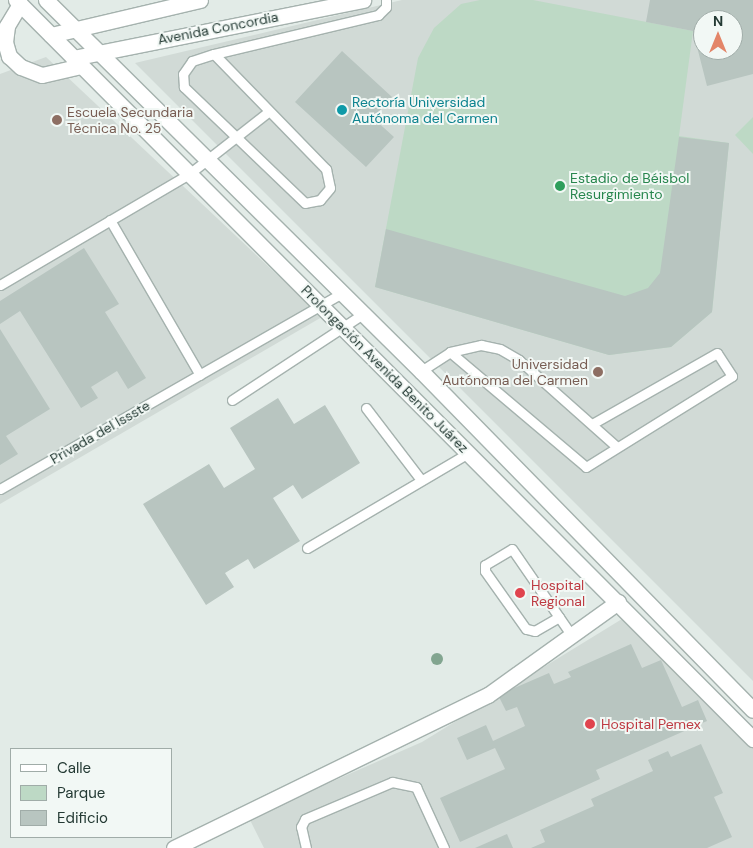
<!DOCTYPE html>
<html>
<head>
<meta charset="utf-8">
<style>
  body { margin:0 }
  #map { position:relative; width:753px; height:848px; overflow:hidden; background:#e2ebe7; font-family:"DM Sans",sans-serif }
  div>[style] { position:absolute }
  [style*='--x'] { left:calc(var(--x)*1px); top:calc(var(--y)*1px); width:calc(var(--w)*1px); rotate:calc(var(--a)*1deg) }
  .built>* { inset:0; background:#d1dad6 }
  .green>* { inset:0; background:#bdd9c5 }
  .building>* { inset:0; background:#b8c5c0 }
  .roads { filter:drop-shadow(1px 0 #a5b2ae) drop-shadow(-1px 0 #a5b2ae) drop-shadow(0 1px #a5b2ae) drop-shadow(0 -1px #a5b2ae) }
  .service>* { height:9px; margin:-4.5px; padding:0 4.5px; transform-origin:4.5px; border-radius:4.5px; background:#fff }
  .minor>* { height:15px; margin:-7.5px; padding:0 7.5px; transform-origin:7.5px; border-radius:7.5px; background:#fff }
  .tertiary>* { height:15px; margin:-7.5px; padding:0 7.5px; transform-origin:7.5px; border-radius:7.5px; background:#fff }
  .secondary>* { height:15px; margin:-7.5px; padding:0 7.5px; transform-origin:7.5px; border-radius:7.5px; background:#fff }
  .trees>* { width:12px; height:12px; margin:-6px; border-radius:50%; background:#82a590 }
  .dots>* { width:14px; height:14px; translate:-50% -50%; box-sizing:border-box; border:2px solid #f2f8f5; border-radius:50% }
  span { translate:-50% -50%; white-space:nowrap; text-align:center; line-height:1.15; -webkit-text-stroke:4px #f2f8f5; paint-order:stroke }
  .street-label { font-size:14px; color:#243a34 }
  .culture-label { font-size:14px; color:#0d838f }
  .left { translate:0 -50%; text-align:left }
  .education-label { font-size:14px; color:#785e54 }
  .right { translate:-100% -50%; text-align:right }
  .leisure-label { font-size:14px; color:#27864d }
  .health-label { font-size:14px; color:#be3a42 }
  .legend { position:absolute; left:10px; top:748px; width:162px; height:90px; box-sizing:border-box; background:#f2f8f5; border:1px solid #a0aca8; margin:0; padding:6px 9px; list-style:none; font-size:15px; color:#243a34 }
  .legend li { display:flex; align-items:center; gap:10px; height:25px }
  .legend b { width:25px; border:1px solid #a0aca8 }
  .north { position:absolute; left:693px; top:10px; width:50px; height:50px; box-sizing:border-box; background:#f2f8f5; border:1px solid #a0aca8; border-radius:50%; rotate:0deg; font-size:14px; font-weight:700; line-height:20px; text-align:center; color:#243a34 }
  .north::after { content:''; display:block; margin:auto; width:18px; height:22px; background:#e38568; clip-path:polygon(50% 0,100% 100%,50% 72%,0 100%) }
</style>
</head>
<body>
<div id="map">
  <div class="built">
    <i style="clip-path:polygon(evenodd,402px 0,753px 0,753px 681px,135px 63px,402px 0,703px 20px,733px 20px,733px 50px,703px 50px,703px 20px)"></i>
    <i style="clip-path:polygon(46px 57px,322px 317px,0 504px,0 74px)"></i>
    <i style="clip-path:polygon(622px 619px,753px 748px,753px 848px,264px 848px,249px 818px,422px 742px)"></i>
  </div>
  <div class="green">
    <i style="clip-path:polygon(480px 0,533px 0,693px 31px,679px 136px,729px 143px,712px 312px,671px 347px,609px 355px,375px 287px,418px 58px,434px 28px,461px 4px)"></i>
    <i style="clip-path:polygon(753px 117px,753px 154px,735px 135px)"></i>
  </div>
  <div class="building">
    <i style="clip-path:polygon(evenodd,650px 0,753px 0,753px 74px,707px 86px,693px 31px,646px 22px,650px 0,703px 20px,733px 20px,733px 50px,703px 50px,703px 20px)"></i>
    <i style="clip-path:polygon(342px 51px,392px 97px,373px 118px,394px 137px,366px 167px,295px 102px)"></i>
    <i style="clip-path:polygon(679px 137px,729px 143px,712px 312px,671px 347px,609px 355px,375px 287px,386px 229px,625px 296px,648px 288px,660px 273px)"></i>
    <i style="clip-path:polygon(84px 248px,119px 304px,105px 312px,146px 378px,128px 389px,117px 371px,91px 387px,98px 398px,81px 408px,20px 311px,0 324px,0 301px)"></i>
    <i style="clip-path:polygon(0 329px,50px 409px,6px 436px,18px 454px,0 465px)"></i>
    <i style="clip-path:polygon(278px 398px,294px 424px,325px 405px,360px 463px,302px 499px,293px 485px,273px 498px,300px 541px,254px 569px,248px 559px,225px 573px,234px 587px,206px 605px,143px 504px,209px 464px,224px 488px,255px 469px,230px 428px)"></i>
    <i style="clip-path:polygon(631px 644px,642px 668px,661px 660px,682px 707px,698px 700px,707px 721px,596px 770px,600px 779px,460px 842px,440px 798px,505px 769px,495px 748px,467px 760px,457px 738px,486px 725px,493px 741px,525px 726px,517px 707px,506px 711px,498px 695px,549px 673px,554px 684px,571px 677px,568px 672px)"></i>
    <i style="clip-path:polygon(701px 744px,723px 793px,714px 797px,732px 837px,707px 848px,531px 848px,545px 842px,540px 830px,594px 806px,591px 799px,653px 771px,648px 760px,668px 751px,671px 757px)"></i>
    <i style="clip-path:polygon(507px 834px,513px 848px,475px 848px)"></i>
  </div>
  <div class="roads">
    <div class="service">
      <i style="--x:214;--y:54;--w:161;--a:45.8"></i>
      <i style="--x:326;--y:169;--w:19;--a:78"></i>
      <i style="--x:330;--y:188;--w:16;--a:130"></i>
      <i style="--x:320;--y:200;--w:15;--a:169"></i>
      <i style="--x:305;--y:203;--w:168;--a:-136.2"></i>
      <i style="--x:184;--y:87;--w:13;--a:-94"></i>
      <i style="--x:183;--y:74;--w:16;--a:-55"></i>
      <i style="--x:192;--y:61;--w:23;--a:-18"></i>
      <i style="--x:214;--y:54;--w:169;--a:-13.4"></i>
      <i style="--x:378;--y:15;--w:11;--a:-45"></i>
      <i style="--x:386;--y:7;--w:7;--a:-90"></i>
      <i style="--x:110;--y:220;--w:179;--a:59.9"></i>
      <i style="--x:0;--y:285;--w:219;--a:-30.4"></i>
      <i style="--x:189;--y:174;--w:100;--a:-38.1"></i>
      <i style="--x:450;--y:352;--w:178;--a:40.2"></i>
      <i style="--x:586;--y:467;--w:172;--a:-31.9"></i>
      <i style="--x:732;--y:376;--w:27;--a:-123"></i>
      <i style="--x:717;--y:353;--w:142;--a:150.4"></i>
      <i style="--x:421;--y:371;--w:35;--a:-33"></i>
      <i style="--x:450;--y:352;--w:32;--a:-13"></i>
      <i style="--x:481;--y:345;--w:19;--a:12"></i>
      <i style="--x:500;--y:349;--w:22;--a:30"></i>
      <i style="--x:519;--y:360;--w:130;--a:41.6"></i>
      <i style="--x:232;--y:400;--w:157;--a:-33.3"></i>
      <i style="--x:366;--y:408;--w:91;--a:52.6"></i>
      <i style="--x:0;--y:489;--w:394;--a:-29.8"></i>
      <i style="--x:307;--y:548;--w:187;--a:-30.5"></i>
      <i style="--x:559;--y:617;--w:28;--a:150"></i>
      <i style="--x:535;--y:631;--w:9;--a:-167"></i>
      <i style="--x:526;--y:629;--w:71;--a:-125.3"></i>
      <i style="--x:485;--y:571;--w:6;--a:-90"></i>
      <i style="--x:485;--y:565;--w:31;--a:-31"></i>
      <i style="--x:512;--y:549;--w:106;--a:55.4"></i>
      <i style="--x:306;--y:848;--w:22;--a:-103"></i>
      <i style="--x:301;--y:827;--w:9;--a:-63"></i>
      <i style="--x:305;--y:819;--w:95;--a:-23"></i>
      <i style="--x:392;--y:782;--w:25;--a:12"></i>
      <i style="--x:416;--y:787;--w:67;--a:65.3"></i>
    </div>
    <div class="minor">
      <i style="--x:20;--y:4;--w:26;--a:121"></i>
      <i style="--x:7;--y:26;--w:16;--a:97"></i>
      <i style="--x:5;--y:42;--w:15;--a:74"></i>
      <i style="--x:9;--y:56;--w:16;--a:43"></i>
      <i style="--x:21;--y:67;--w:22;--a:21"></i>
      <i style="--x:42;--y:75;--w:40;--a:-13"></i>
      <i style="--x:174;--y:848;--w:349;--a:-26"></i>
      <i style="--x:488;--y:695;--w:160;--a:-35.6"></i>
    </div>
    <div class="tertiary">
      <i style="--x:51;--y:35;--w:153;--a:-13.2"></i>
      <i style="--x:73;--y:58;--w:296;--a:-11.3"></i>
    </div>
    <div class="secondary">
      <i style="--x:16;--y:0;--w:1044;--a:45.08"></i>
      <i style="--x:46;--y:0;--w:528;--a:44.69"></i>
      <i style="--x:421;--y:371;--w:474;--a:45.6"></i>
    </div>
  </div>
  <div class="trees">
    <i style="left:437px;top:659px"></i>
  </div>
  <div class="dots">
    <i style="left:342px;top:110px;background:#0f9aa8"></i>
    <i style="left:57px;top:120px;background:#8d6e63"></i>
    <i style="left:560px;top:186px;background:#2e9e5b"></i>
    <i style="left:598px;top:372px;background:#8d6e63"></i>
    <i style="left:520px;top:593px;background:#e0444e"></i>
    <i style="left:590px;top:724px;background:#e0444e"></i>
  </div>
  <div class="street-label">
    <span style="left:218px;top:28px;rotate:-11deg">Avenida Concordia</span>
    <span style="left:385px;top:369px;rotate:45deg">Prolongación Avenida Benito Juárez</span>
    <span style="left:100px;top:432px;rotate:-30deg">Privada del Issste</span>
  </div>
  <div class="culture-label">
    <span class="left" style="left:352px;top:110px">Rectoría Universidad<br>Autónoma del Carmen</span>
  </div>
  <div class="education-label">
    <span class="left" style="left:67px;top:120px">Escuela Secundaria<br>Técnica No. 25</span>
    <span class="right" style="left:588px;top:372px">Universidad<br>Autónoma del Carmen</span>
  </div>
  <div class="leisure-label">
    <span class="left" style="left:570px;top:186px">Estadio de Béisbol<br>Resurgimiento</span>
  </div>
  <div class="health-label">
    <span class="left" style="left:531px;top:593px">Hospital<br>Regional</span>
    <span class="left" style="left:601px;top:724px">Hospital Pemex</span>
  </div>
  <ul class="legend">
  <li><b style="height:6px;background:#fff"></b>Calle</li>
  <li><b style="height:14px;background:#bdd9c5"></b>Parque</li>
  <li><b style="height:14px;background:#b8c5c0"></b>Edificio</li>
  </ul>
  <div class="north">N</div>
</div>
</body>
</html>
